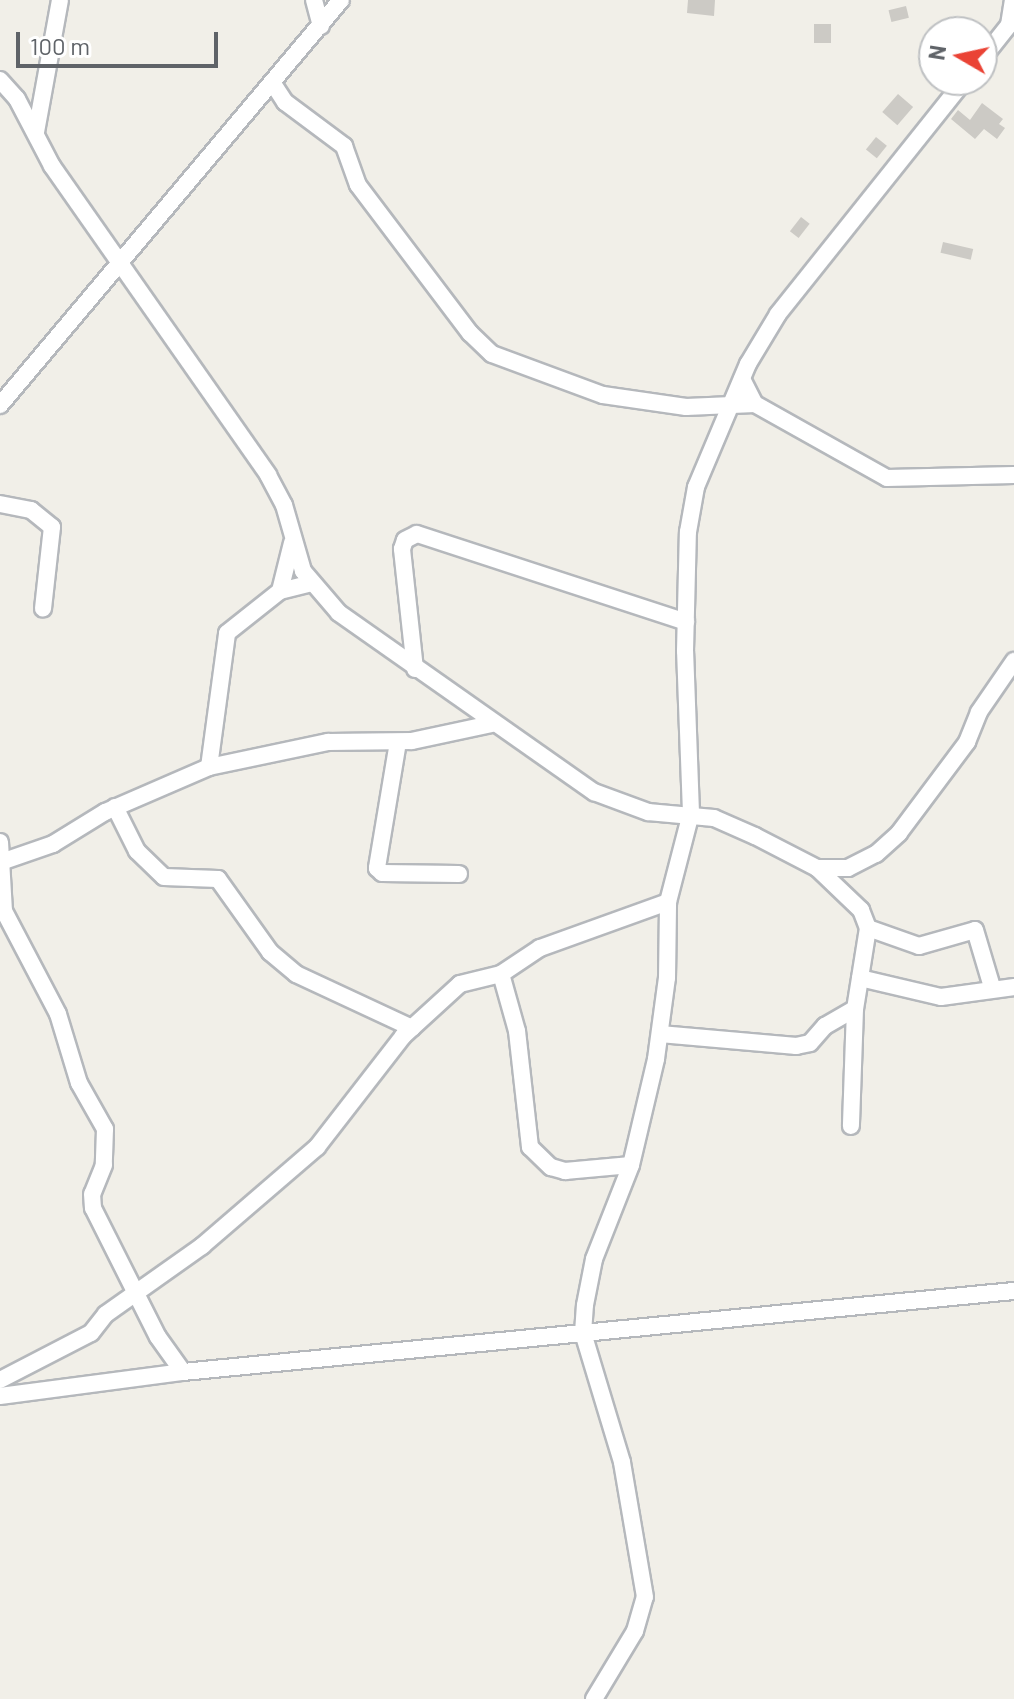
<!DOCTYPE html>
<html>
<head>
<meta charset="utf-8">
<style>
  body { margin:0 }
  #map { position:relative; width:1014px; height:1699px; overflow:hidden; background:#f1efe8; font-family:Barlow,sans-serif }
  div>[style] { position:absolute }
  [style*='--x'] { left:calc(var(--x)*1px); top:calc(var(--y)*1px); width:calc(var(--w)*1px); rotate:calc(var(--a)*1deg) }
  .building>* { inset:0; background:#cccac5; transform-origin:0 0 }
  .roads { filter:drop-shadow(2px 0 #b5b8bc) drop-shadow(-2px 0 #b5b8bc) drop-shadow(0 2px #b5b8bc) drop-shadow(0 -2px #b5b8bc) }
  .minor>* { height:16px; margin:-8px; padding:0 8px; transform-origin:8px; border-radius:8px; background:#fff }
  span { translate:-50% -50%; white-space:nowrap; text-align:center; line-height:1.15; -webkit-text-stroke:6px #fff; paint-order:stroke }
  .north { position:absolute; left:918px; top:16px; width:80px; height:80px; box-sizing:border-box; background:#fff; border:2px solid #bfc1c3; border-radius:50%; rotate:279deg; font-size:22px; font-weight:700; line-height:32px; text-align:center; color:#5f6368 }
  .north::after { content:''; display:block; margin:auto; width:28px; height:36px; background:#ea4335; clip-path:polygon(50% 0,100% 100%,50% 72%,0 100%) }
  .scale { position:absolute; left:16px; top:32px; width:202px; height:36px; box-sizing:border-box; border:4px solid #5f6368; border-top:0; padding-left:10px; font-size:24px; line-height:28px; white-space:nowrap; color:#5f6368; -webkit-text-stroke:6px #fff; paint-order:stroke }
</style>
</head>
<body>
<div id="map">
  <div class="building">
    <i style="clip-path:polygon(688px 0,715px 0,714px 16px,687px 13px)"></i>
    <i style="left:906px;top:6px;width:12px;height:18px;rotate:76deg"></i>
    <i style="left:814px;top:24px;width:17px;height:19px"></i>
    <i style="left:898px;top:94px;width:20px;height:24px;rotate:41deg"></i>
    <i style="clip-path:polygon(982px 103px,1003px 119px,999px 124px,1005px 128px,997px 139px,984px 129px,975px 139px,951px 119px,958px 110px,970px 120px)"></i>
    <i style="left:876px;top:137px;width:14px;height:16px;rotate:39deg"></i>
    <i style="left:801px;top:217px;width:11px;height:18px;rotate:38deg"></i>
    <i style="left:943px;top:242px;width:31px;height:11px;rotate:13deg"></i>
  </div>
  <div class="roads">
    <div class="minor">
      <i style="--x:314;--y:0;--w:27;--a:75"></i>
      <i style="--x:982;--y:59;--w:43;--a:-51.5"></i>
      <i style="--x:1009;--y:25;--w:25;--a:-81"></i>
      <i style="--x:0;--y:80;--w:25;--a:48"></i>
      <i style="--x:17;--y:99;--w:76;--a:62.4"></i>
      <i style="--x:52;--y:166;--w:377;--a:55"></i>
      <i style="--x:268;--y:475;--w:34;--a:62"></i>
      <i style="--x:284;--y:505;--w:69;--a:73.9"></i>
      <i style="--x:303;--y:571;--w:55;--a:49.4"></i>
      <i style="--x:339;--y:613;--w:312;--a:35.1"></i>
      <i style="--x:594;--y:792;--w:58;--a:20.3"></i>
      <i style="--x:648;--y:812;--w:66;--a:5.2"></i>
      <i style="--x:714;--y:818;--w:45;--a:23.7"></i>
      <i style="--x:755;--y:836;--w:70;--a:27.3"></i>
      <i style="--x:817;--y:868;--w:61;--a:43.7"></i>
      <i style="--x:861;--y:910;--w:19;--a:69"></i>
      <i style="--x:868;--y:928;--w:82;--a:99.1"></i>
      <i style="--x:855;--y:1009;--w:117;--a:92"></i>
      <i style="--x:272;--y:82;--w:24;--a:57"></i>
      <i style="--x:285;--y:102;--w:74;--a:36.7"></i>
      <i style="--x:344;--y:146;--w:41;--a:70.3"></i>
      <i style="--x:358;--y:185;--w:186;--a:52.9"></i>
      <i style="--x:470;--y:333;--w:30;--a:44"></i>
      <i style="--x:492;--y:354;--w:118;--a:20.3"></i>
      <i style="--x:603;--y:395;--w:84;--a:8.2"></i>
      <i style="--x:686;--y:407;--w:69;--a:-2.5"></i>
      <i style="--x:36;--y:132;--w:134;--a:-79.7"></i>
      <i style="--x:742;--y:379;--w:28;--a:63"></i>
      <i style="--x:755;--y:404;--w:151;--a:29.3"></i>
      <i style="--x:887;--y:478;--w:127;--a:-1.4"></i>
      <i style="--x:0;--y:405;--w:529;--a:-49.9"></i>
      <i style="--x:0;--y:504;--w:32;--a:11"></i>
      <i style="--x:31;--y:510;--w:27;--a:39"></i>
      <i style="--x:52;--y:527;--w:82;--a:96.3"></i>
      <i style="--x:280;--y:591;--w:49;--a:-76"></i>
      <i style="--x:415;--y:669;--w:121;--a:-96.2"></i>
      <i style="--x:402;--y:549;--w:9;--a:-72"></i>
      <i style="--x:405;--y:540;--w:13;--a:-27"></i>
      <i style="--x:417;--y:534;--w:283;--a:18.1"></i>
      <i style="--x:398;--y:742;--w:128;--a:99.5"></i>
      <i style="--x:377;--y:868;--w:7;--a:45"></i>
      <i style="--x:382;--y:873;--w:77;--a:0.7"></i>
      <i style="--x:209;--y:767;--w:135;--a:-82.3"></i>
      <i style="--x:227;--y:633;--w:68;--a:-38.4"></i>
      <i style="--x:280;--y:591;--w:33;--a:-14"></i>
      <i style="--x:115;--y:807;--w:49;--a:63.4"></i>
      <i style="--x:137;--y:851;--w:37;--a:44"></i>
      <i style="--x:164;--y:877;--w:54;--a:2.1"></i>
      <i style="--x:218;--y:879;--w:90;--a:54.5"></i>
      <i style="--x:270;--y:952;--w:34;--a:40"></i>
      <i style="--x:296;--y:974;--w:128;--a:25"></i>
      <i style="--x:0;--y:842;--w:69;--a:86.7"></i>
      <i style="--x:4;--y:911;--w:116;--a:62.3"></i>
      <i style="--x:58;--y:1014;--w:72;--a:73.1"></i>
      <i style="--x:79;--y:1083;--w:53;--a:60.5"></i>
      <i style="--x:105;--y:1129;--w:36;--a:92"></i>
      <i style="--x:104;--y:1165;--w:31;--a:112"></i>
      <i style="--x:92;--y:1194;--w:14;--a:86"></i>
      <i style="--x:93;--y:1208;--w:144;--a:63.3"></i>
      <i style="--x:158;--y:1337;--w:43;--a:54.5"></i>
      <i style="--x:4;--y:861;--w:52;--a:-19.1"></i>
      <i style="--x:53;--y:844;--w:61;--a:-31.6"></i>
      <i style="--x:105;--y:812;--w:113;--a:-23.4"></i>
      <i style="--x:209;--y:767;--w:122;--a:-11.9"></i>
      <i style="--x:328;--y:742;--w:84;--a:-0.7"></i>
      <i style="--x:412;--y:741;--w:81;--a:-12.1"></i>
      <i style="--x:817;--y:868;--w:31;--a:0"></i>
      <i style="--x:848;--y:868;--w:31;--a:-27"></i>
      <i style="--x:876;--y:854;--w:31;--a:-42"></i>
      <i style="--x:899;--y:833;--w:114;--a:-53.2"></i>
      <i style="--x:967;--y:742;--w:32;--a:-68"></i>
      <i style="--x:979;--y:712;--w:62;--a:-55.5"></i>
      <i style="--x:868;--y:928;--w:54;--a:19.4"></i>
      <i style="--x:919;--y:946;--w:58;--a:-15.9"></i>
      <i style="--x:975;--y:930;--w:59;--a:73.4"></i>
      <i style="--x:501;--y:974;--w:59;--a:74.3"></i>
      <i style="--x:517;--y:1031;--w:117;--a:83.6"></i>
      <i style="--x:530;--y:1147;--w:29;--a:44"></i>
      <i style="--x:551;--y:1167;--w:15;--a:16"></i>
      <i style="--x:565;--y:1171;--w:66;--a:-5.2"></i>
      <i style="--x:860;--y:978;--w:83;--a:13.2"></i>
      <i style="--x:941;--y:997;--w:74;--a:-7.8"></i>
      <i style="--x:660;--y:1034;--w:137;--a:5"></i>
      <i style="--x:796;--y:1046;--w:14;--a:-12"></i>
      <i style="--x:810;--y:1043;--w:23;--a:-49"></i>
      <i style="--x:825;--y:1026;--w:34;--a:-30"></i>
      <i style="--x:0;--y:1380;--w:102;--a:-27.3"></i>
      <i style="--x:91;--y:1333;--w:24;--a:-52"></i>
      <i style="--x:106;--y:1314;--w:118;--a:-35.3"></i>
      <i style="--x:202;--y:1246;--w:152;--a:-40.7"></i>
      <i style="--x:317;--y:1147;--w:140;--a:-52.2"></i>
      <i style="--x:403;--y:1036;--w:77;--a:-42.4"></i>
      <i style="--x:460;--y:984;--w:42;--a:-13.7"></i>
      <i style="--x:501;--y:974;--w:47;--a:-33.7"></i>
      <i style="--x:540;--y:948;--w:136;--a:-19.8"></i>
      <i style="--x:0;--y:1396;--w:185;--a:-7.5"></i>
      <i style="--x:183;--y:1372;--w:835;--a:-5.57"></i>
      <i style="--x:594;--y:1699;--w:79;--a:-58.9"></i>
      <i style="--x:635;--y:1631;--w:35;--a:-74"></i>
      <i style="--x:645;--y:1597;--w:137;--a:-99.7"></i>
      <i style="--x:622;--y:1462;--w:135;--a:-106.8"></i>
      <i style="--x:583;--y:1333;--w:28;--a:-86"></i>
      <i style="--x:585;--y:1305;--w:47;--a:-78.9"></i>
      <i style="--x:594;--y:1259;--w:101;--a:-68.5"></i>
      <i style="--x:631;--y:1165;--w:109;--a:-76.7"></i>
      <i style="--x:656;--y:1059;--w:82;--a:-82.3"></i>
      <i style="--x:667;--y:978;--w:76;--a:-89.2"></i>
      <i style="--x:668;--y:902;--w:92;--a:-75.5"></i>
      <i style="--x:691;--y:813;--w:162;--a:-92.1"></i>
      <i style="--x:685;--y:651;--w:119;--a:-88.6"></i>
      <i style="--x:688;--y:532;--w:46;--a:-79.9"></i>
      <i style="--x:696;--y:487;--w:134;--a:-67.1"></i>
      <i style="--x:748;--y:364;--w:58;--a:-59"></i>
      <i style="--x:778;--y:314;--w:300;--a:-51.4"></i>
    </div>
  </div>
  <div class="north">N</div>
  <div class="scale">100 m</div>
</div>
</body>
</html>
